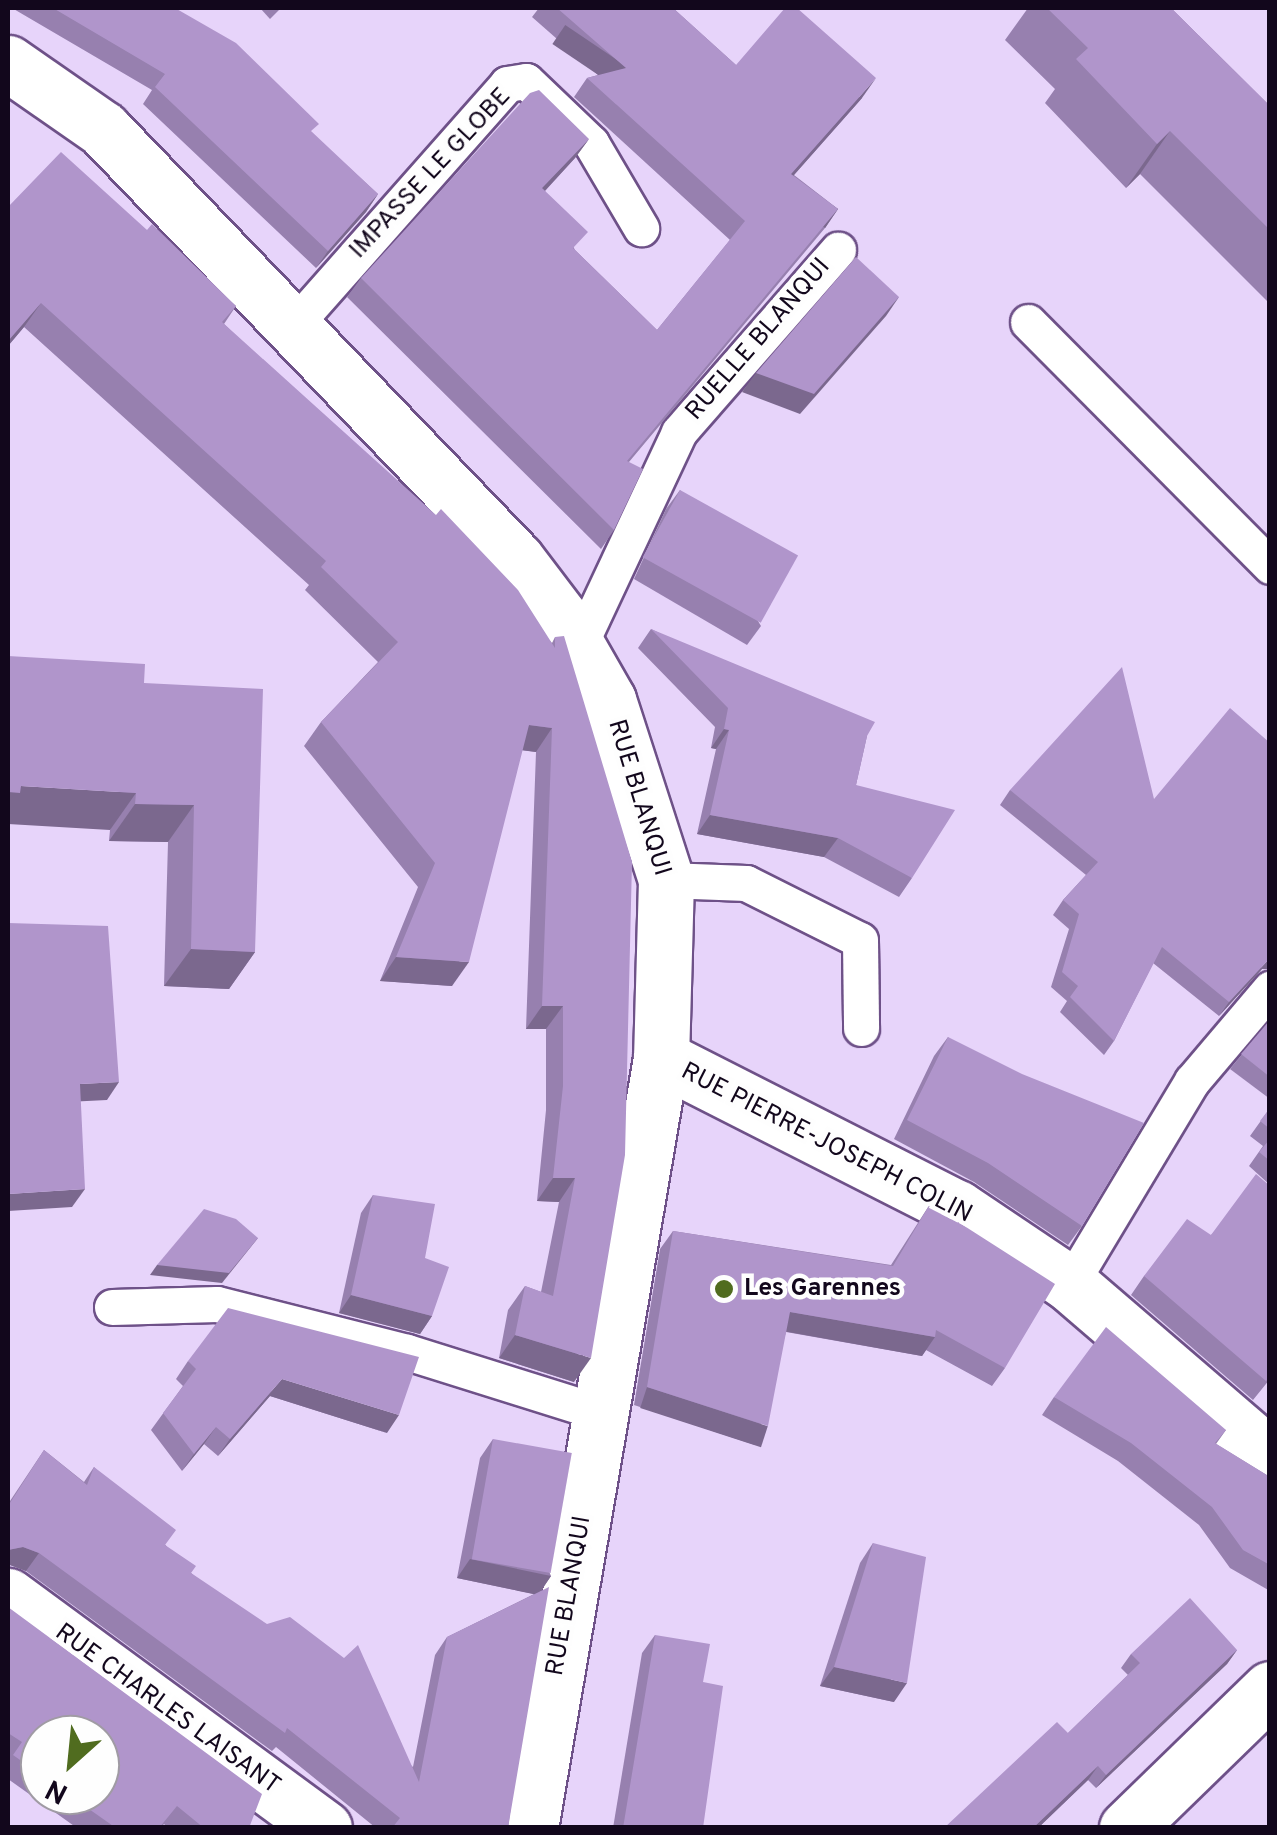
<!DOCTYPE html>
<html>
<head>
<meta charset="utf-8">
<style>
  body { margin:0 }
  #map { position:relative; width:1277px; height:1835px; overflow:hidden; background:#e7d4fa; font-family:Overpass,sans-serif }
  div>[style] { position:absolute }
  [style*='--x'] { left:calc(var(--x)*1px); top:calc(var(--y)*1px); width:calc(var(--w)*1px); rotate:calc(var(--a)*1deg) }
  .roads { filter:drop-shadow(2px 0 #6e5188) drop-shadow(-2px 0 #6e5188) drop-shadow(0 2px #6e5188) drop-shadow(0 -2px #6e5188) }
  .service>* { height:35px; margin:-17.5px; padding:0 17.5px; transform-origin:17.5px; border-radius:17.5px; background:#fff }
  .minor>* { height:55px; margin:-27.5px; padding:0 27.5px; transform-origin:27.5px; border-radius:27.5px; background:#fff }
  .wall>* { inset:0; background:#9780af }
  .shaded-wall>* { inset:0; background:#7b688e; transform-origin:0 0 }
  .building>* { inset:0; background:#b095cb; transform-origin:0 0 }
  .dots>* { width:28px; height:28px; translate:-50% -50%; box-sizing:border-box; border:5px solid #fefefe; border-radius:50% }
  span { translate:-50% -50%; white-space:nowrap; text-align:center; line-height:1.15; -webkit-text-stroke:9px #fefefe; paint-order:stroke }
  .street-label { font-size:25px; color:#12071c }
  .poi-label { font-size:25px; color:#12071c; font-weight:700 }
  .left { translate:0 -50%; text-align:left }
  .frame { position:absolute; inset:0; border:10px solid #12071c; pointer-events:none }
  .north { position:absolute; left:20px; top:1715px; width:100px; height:100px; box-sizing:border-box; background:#fefefe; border:2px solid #a09ba4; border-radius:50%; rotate:207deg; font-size:28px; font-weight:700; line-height:40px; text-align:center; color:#12071c }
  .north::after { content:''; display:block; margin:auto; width:35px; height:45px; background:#506c1f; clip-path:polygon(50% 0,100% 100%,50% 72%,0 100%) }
</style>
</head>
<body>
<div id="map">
  <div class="roads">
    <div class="service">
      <i style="--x:1028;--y:322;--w:344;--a:45.2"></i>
      <i style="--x:295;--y:324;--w:320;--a:-48.5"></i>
      <i style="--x:507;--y:84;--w:19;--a:-9"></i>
      <i style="--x:526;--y:81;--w:90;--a:43.6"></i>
      <i style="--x:591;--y:143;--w:99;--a:59.5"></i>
      <i style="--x:578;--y:648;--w:238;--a:-64.9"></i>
      <i style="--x:679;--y:432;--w:242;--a:-48.9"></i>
      <i style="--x:666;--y:880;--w:80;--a:2.1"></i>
      <i style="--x:746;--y:883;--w:127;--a:26.6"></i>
      <i style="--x:860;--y:940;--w:88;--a:89.3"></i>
      <i style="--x:1070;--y:1284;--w:237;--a:-59"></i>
      <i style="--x:1192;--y:1081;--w:121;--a:-49.7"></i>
      <i style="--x:112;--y:1307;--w:105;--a:-1.6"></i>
      <i style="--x:217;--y:1304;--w:196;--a:14.2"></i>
      <i style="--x:407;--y:1352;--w:204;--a:17.4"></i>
    </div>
    <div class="minor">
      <i style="--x:8;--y:63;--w:116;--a:34.8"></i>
      <i style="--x:103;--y:129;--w:596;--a:46.16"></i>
      <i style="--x:516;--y:559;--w:74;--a:52.7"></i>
      <i style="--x:561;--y:618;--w:95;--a:60.2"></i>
      <i style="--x:608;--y:700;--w:189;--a:72.1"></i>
      <i style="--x:666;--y:880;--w:178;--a:91.6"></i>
      <i style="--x:661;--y:1058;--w:781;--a:99.66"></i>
      <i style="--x:661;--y:1058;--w:332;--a:26.9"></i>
      <i style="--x:957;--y:1208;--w:136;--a:33.9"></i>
      <i style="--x:1070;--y:1284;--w:264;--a:40.7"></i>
      <i style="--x:8;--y:1596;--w:392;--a:36.3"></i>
      <i style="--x:1127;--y:1828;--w:199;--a:-44.2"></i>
    </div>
  </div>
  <div class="wall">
    <i style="clip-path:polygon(12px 8px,175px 8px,378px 194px,366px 212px,316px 268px,143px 104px,152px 90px)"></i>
    <i style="clip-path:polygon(260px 8px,281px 8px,270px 19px)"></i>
    <i style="clip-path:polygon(539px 8px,673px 8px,736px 65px,862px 98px,794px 175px,838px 209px,825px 228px,629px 462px,614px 530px,601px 549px,347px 297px,361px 278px,589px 139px,575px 158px,545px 191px,575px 250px,657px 330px,730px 240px,574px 97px,587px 78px,598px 75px,532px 17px)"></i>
    <i style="clip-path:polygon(1028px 8px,1171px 8px,1270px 106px,1270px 304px,1140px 174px,1126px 188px,1045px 103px,1055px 89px,1005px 40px)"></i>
    <i style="clip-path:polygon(8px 207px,147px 230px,236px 306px,224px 324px,552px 643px,555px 637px,632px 862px,574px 1382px,499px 1358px,508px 1310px,525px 1286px,541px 1292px,559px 1202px,537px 1201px,546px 1110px,546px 1029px,526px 1029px,536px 752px,522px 750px,452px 986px,380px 981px,418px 887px,304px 746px,321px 722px,378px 662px,305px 590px,309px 585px,24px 327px,8px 346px)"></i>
    <i style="clip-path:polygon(680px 490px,761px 626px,747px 645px,634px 579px,666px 509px)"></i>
    <i style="clip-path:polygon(651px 629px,867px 736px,856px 785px,912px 878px,899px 897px,824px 857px,697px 834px,716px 749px,711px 748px,715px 727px,638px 648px)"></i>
    <i style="clip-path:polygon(144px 683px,255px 952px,229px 989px,164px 986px,168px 842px,109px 841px,110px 830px)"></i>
    <i style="clip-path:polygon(1010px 790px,1154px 799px,1262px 969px,1219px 1016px,1153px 963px,1114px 1041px,1104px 1055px,1060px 1012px,1067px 1001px,1051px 987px,1069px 929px,1053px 915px,1063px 900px,1086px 875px,1000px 805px)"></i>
    <i style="clip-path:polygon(1270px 1020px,1270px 1099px,1230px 1069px)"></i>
    <i style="clip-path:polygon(948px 1037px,1082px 1226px,1068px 1245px,974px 1182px,894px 1139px,934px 1056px)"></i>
    <i style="clip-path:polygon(1270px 1108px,1270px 1185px,1249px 1166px,1263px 1146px,1250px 1136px)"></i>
    <i style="clip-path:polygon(1270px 1186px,1270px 1379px,1253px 1400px,1131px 1295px,1144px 1276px,1211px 1235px)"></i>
    <i style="clip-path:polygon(373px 1195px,425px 1258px,432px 1316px,420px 1334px,339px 1313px,361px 1213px)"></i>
    <i style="clip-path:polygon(930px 1204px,1005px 1368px,992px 1386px,926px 1350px,922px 1356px,786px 1332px,755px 1445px,634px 1405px,660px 1249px,673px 1231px,891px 1265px)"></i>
    <i style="clip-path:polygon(188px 1361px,387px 1433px,270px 1396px,218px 1456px,204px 1444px,182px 1471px,151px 1430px,183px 1386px,176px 1379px)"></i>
    <i style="clip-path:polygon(1054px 1397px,1226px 1430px,1216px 1444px,1270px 1477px,1270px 1591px,1230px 1568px,1199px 1525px,1118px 1461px,1042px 1415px)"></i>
    <i style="clip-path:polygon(493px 1439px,551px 1576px,541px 1591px,508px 1828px,376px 1828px,276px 1747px,272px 1751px,26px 1571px,10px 1565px,8px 1566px,8px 1504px,44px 1450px,84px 1482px,94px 1467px,191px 1573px,413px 1767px,435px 1655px,447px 1637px,534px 1594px,457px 1578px,480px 1458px)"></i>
    <i style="clip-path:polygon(873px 1543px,894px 1702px,820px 1686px,860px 1563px)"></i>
    <i style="clip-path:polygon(evenodd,8px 1607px,249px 1828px,168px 1828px,164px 1824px,161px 1828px,77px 1828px,8px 1779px,9px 1761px,8px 1760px,8px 1607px,40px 1735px,100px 1795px,40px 1795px,40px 1735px)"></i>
    <i style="clip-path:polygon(655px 1635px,703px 1682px,703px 1828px,613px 1828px,642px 1653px)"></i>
    <i style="clip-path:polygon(1237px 1650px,1227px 1664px,1096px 1788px,1088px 1780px,1038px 1828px,944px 1828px,1068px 1733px,1128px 1675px,1121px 1668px,1131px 1654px)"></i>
  </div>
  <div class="shaded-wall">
    <i style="clip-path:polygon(876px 78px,862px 98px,778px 193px,791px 174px)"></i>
    <i style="clip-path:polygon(1170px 131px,1140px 174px,1126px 188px,1157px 144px)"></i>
    <i style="clip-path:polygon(589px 139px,575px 158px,529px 208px,542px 188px)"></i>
    <i style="clip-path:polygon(378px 194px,366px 212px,316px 268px,328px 251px)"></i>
    <i style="left:838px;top:209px;width:23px;height:329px;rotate:124deg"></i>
    <i style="clip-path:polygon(899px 297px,886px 316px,800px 414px,742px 392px,756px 373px)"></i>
    <i style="clip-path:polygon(41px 303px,24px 327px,8px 346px,8px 341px)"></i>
    <i style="clip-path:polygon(529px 725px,552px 728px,536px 752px,512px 749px)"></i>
    <i style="clip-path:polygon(724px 729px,729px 730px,716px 749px,711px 748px)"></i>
    <i style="clip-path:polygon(21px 786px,136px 793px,110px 830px,8px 824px,8px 792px)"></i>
    <i style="clip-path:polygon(135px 804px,194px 805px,168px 842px,109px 841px)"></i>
    <i style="clip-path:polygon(710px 815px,838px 838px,824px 857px,697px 834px)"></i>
    <i style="clip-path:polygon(191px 949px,255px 952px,229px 989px,164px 986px)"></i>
    <i style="clip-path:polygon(396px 957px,469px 962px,452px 986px,380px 981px)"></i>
    <i style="clip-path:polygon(1270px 958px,1270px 969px,1262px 969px,1219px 1016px,1229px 1002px)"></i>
    <i style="clip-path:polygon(542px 1006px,563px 1006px,546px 1029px,526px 1029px)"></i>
    <i style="clip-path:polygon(119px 1082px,107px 1100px,67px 1102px,80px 1084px)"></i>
    <i style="clip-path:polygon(553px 1178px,575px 1178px,559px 1202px,537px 1201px)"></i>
    <i style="clip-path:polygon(85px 1189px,72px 1207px,8px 1211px,8px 1194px)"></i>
    <i style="clip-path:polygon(258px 1238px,222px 1283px,150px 1275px,157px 1265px)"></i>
    <i style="clip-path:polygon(351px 1295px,432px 1316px,420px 1334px,339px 1313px)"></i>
    <i style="clip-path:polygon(790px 1312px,935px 1337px,922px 1356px,777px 1330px)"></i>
    <i style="clip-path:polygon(515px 1335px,591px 1358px,574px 1382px,499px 1358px)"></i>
    <i style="clip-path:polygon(282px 1379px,399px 1415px,387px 1433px,270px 1396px,218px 1456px,230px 1439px)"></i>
    <i style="left:647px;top:1387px;width:127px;height:22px;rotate:18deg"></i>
    <i style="clip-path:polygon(216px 1427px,204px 1444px,182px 1471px,194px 1454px)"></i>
    <i style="clip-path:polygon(23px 1547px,39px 1553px,26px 1571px,10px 1565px,8px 1566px,8px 1550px)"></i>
    <i style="clip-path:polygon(470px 1559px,551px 1576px,538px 1595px,457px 1578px)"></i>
    <i style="clip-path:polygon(1237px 1650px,1227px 1664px,1096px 1788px,1106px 1775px)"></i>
    <i style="clip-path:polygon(834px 1667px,907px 1683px,894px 1702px,820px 1686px)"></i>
    <i style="clip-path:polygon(1098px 1766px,1088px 1780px,1038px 1828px,1033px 1828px)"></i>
  </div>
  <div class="building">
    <i style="clip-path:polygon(53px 8px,175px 8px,236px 43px,319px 124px,311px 131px,378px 194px,328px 251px,155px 87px,165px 74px)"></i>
    <i style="clip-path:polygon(557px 8px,673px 8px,736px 65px,785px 8px,797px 8px,876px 78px,791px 174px,838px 209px,627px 461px,643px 469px,614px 530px,361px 278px,530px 93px,539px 90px,589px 139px,542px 188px,588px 232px,573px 248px,657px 330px,745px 221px,587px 78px,626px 68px)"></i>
    <i style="clip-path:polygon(1047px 8px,1171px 8px,1270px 106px,1270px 230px,1170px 131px,1157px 144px,1076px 59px,1088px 48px)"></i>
    <i style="clip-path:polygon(61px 152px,147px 230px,152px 224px,236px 306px,222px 322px,436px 515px,441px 509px,518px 590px,555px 648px,555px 637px,564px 636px,632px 862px,625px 1155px,591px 1358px,515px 1335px,525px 1286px,553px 1296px,575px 1178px,553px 1178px,563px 1086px,563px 1006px,542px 1006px,552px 728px,529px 725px,469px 962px,396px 957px,435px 863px,321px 722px,398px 642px,321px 567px,326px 561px,41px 303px,8px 341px,8px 207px)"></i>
    <i style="clip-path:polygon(856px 257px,899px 297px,814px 394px,756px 373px)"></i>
    <i style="left:680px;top:490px;width:135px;height:77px;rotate:29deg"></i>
    <i style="clip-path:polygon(651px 629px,875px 722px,867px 736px,856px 785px,955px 810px,912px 878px,838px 838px,710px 815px,729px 730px,724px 729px,728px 708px)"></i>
    <i style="clip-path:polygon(8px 656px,145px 664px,144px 683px,263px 689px,255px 952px,191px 949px,194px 805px,135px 804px,136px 793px,21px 786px,20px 793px,8px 792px)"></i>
    <i style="clip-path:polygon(1122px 667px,1154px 799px,1230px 708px,1270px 743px,1270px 958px,1229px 1002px,1162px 947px,1114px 1041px,1070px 997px,1078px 986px,1062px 972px,1079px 914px,1063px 900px,1098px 862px,1010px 790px)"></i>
    <i style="clip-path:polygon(8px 923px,108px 926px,119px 1082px,80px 1084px,85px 1189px,8px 1194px,8px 1112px,9px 1112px,8px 1081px)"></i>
    <i style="clip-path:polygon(1270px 1020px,1270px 1077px,1241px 1054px)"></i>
    <i style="clip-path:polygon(948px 1037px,1022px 1074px,1144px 1123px,1082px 1226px,988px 1163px,907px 1120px)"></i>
    <i style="clip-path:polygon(1270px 1108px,1270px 1129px,1260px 1121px)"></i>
    <i style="clip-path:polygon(1270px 1139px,1270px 1161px,1259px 1152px)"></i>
    <i style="clip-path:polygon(1256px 1174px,1270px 1186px,1270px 1377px,1266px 1381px,1144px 1276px,1187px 1219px,1211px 1235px)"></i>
    <i style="clip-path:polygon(373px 1195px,435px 1204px,425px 1258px,449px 1267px,432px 1316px,351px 1295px)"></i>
    <i style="clip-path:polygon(930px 1204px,1055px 1284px,1005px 1368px,936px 1330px,935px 1337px,790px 1312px,768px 1426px,647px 1387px,673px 1231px,893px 1266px)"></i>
    <i style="clip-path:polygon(204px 1209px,236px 1219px,258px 1238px,229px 1273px,157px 1265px)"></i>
    <i style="clip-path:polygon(228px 1308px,419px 1357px,399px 1415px,282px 1379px,230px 1439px,216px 1427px,194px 1454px,163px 1413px,196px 1369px,188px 1361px)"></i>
    <i style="clip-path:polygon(1106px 1327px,1226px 1430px,1215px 1443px,1270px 1477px,1270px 1565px,1243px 1550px,1212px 1507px,1131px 1443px,1054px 1397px)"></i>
    <i style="left:493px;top:1439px;width:80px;height:122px;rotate:10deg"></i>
    <i style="clip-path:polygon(44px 1450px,87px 1485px,94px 1467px,176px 1530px,165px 1545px,196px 1566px,191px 1573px,267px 1624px,290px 1617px,344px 1658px,358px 1645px,419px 1782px,447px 1637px,549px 1587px,508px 1828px,392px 1828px,400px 1818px,287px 1728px,285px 1733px,39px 1553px,23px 1547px,8px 1550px,8px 1506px)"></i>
    <i style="clip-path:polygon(873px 1543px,926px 1557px,907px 1683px,834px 1667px)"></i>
    <i style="clip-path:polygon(1190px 1598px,1237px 1650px,1106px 1775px,1098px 1766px,1033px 1828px,944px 1828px,1057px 1722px,1068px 1733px,1140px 1663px,1131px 1654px)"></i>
    <i style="clip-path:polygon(8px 1607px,262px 1794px,249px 1828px,204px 1828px,177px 1806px,159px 1828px,116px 1828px,69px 1795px,100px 1795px,100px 1735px,40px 1735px,40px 1774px,13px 1755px,22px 1742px,8px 1733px)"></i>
    <i style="clip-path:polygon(655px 1635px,710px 1644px,703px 1682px,723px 1686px,703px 1828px,623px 1828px)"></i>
  </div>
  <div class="dots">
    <i style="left:724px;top:1289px;background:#506c1f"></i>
  </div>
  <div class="street-label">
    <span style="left:431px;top:174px;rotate:-47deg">IMPASSE LE GLOBE</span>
    <span style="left:759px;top:340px;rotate:-49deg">RUELLE BLANQUI</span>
    <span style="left:638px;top:798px;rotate:73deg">RUE BLANQUI</span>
    <span style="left:826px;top:1144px;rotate:27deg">RUE PIERRE-JOSEPH COLIN</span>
    <span style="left:570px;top:1596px;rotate:-80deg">RUE BLANQUI</span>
    <span style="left:167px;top:1710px;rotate:36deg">RUE CHARLES LAISANT</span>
  </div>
  <div class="poi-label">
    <span class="left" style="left:744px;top:1289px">Les Garennes</span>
  </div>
  <div class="frame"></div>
  <div class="north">N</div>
</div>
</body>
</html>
